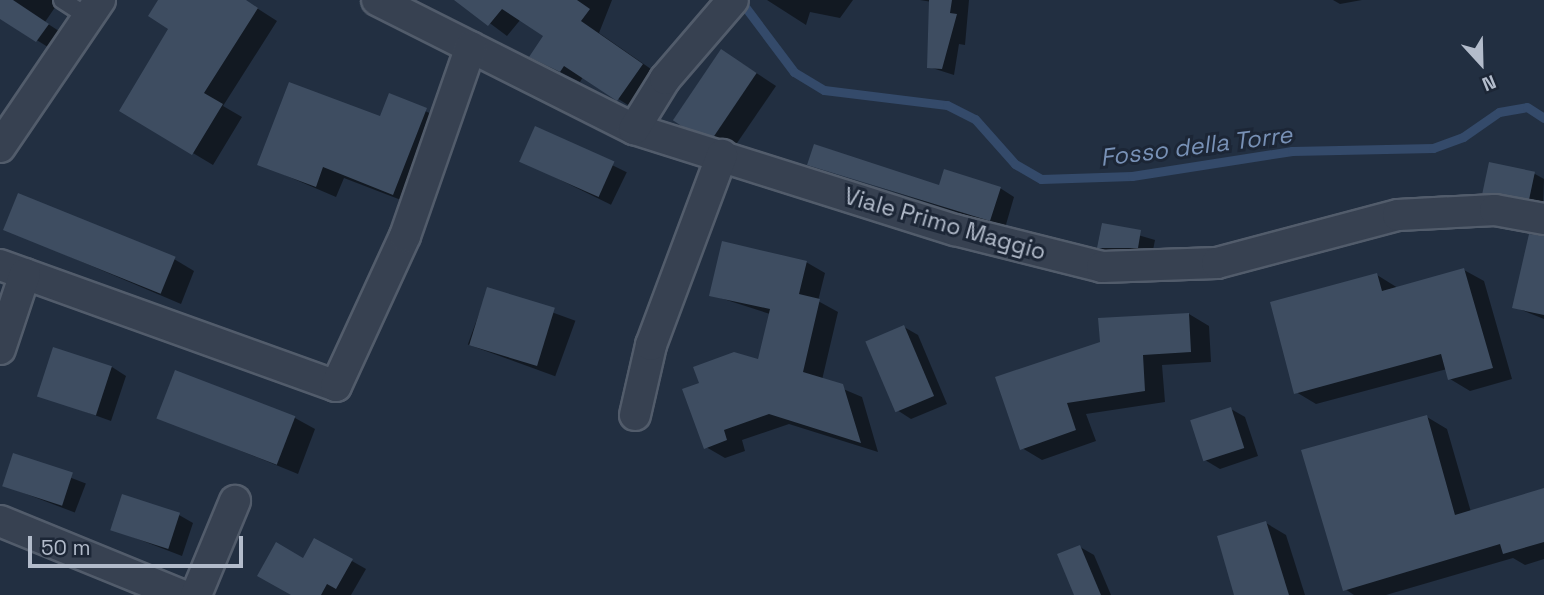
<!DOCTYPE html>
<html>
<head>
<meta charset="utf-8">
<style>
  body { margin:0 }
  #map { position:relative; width:1544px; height:595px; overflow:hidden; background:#222f41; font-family:"Space Grotesk",sans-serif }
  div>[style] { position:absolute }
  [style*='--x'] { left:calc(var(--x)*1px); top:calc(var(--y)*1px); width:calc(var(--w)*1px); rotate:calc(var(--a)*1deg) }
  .shadow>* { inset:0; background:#0007; transform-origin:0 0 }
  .stream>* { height:9px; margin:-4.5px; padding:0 4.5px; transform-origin:4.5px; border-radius:4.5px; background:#344a6a }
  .building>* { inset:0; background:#3e4d61; transform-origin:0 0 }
  .roads { filter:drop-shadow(2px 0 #525c6b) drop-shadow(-2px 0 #525c6b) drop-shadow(0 2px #525c6b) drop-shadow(0 -2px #525c6b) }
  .service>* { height:16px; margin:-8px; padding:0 8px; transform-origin:8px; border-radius:8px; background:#374151 }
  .minor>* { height:30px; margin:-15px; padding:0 15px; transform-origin:15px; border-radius:15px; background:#374151 }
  span { translate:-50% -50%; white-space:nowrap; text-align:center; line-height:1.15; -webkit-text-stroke:6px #1c2636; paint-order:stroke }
  .street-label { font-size:23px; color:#b3bccb }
  .water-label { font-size:24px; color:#7891b6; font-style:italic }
  .north { position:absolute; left:1446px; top:28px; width:70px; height:70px; -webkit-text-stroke:5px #1c2636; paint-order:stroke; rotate:158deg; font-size:19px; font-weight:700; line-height:28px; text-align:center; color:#b3bccb }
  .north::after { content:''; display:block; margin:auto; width:24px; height:32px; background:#b3bccb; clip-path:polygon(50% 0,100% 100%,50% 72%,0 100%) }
  .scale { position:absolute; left:28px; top:536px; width:215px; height:32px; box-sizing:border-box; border:4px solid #b3bccb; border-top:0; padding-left:9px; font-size:21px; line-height:24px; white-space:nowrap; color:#b3bccb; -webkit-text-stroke:5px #1c2636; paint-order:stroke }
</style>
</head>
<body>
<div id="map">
  <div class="shadow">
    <i style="clip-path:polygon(0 0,60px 0,45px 22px,62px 33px,51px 49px,0 17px)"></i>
    <i style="clip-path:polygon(160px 0,244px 0,277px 21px,223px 106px,242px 117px,213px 165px,121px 110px,171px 29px)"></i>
    <i style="clip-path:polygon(459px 0,612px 0,599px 33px,661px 76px,636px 110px,583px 77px,580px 82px,550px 67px,546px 35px,521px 19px,507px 36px)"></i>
    <i style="clip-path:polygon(767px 0,853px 0,840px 18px,810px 12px,806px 25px)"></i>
    <i style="clip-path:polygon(920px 0,969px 0,965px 45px,959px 44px,954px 75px,929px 67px,932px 2px)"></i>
    <i style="clip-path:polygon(1333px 0,1362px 0,1340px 4px)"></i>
    <i style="clip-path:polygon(741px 63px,776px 86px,735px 146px,674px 119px)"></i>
    <i style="clip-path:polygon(390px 95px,447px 121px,414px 205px,344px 178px,336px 197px,259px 164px,381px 119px)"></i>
    <i style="left:536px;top:128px;width:101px;height:36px;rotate:26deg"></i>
    <i style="clip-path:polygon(809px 164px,940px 188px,1000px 188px,1014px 197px,1005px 228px)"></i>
    <i style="clip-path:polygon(1535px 174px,1544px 179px,1543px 206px,1484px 192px)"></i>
    <i style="clip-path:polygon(1104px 225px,1155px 240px,1152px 255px,1113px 255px,1099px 247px)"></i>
    <i style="clip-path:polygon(5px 229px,174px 259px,194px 271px,181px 304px)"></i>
    <i style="clip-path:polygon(1544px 252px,1544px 319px,1514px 307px)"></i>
    <i style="clip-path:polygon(806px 262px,825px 273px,818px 301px,838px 312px,822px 380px,862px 397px,878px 452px,789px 424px,742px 440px,745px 451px,725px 458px,706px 447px,759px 361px,770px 314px,711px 295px)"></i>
    <i style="clip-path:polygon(1464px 270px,1484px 281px,1512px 379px,1470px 391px,1450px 379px,1447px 369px,1316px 404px,1296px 392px,1377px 275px,1398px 288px)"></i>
    <i style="left:488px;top:289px;width:93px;height:59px;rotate:20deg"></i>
    <i style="clip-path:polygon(1189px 314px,1209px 326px,1211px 362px,1162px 365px,1165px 402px,1086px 414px,1096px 441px,1042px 460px,1022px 448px,997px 378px)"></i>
    <i style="clip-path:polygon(904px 327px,918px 335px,947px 404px,911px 419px,897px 410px)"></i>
    <i style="clip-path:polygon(112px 367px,126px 376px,111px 421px,39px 395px)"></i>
    <i style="clip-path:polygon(1231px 409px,1245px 417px,1258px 456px,1220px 469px,1205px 460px)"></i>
    <i style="clip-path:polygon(158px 417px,295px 418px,315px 429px,298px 474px)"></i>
    <i style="clip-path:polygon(1427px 417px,1447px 429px,1471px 512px,1544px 490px,1544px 559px,1525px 565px,1513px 558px,1386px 595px,1354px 595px,1345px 589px)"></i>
    <i style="left:14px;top:456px;width:77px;height:31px;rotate:21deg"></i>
    <i style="clip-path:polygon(179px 515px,193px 523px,182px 556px,112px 529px)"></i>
    <i style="clip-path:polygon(1266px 523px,1286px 535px,1305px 595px,1236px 595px)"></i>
    <i style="clip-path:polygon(315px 540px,366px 569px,351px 595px,294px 595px)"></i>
    <i style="clip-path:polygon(1080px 547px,1094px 555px,1111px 595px,1076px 595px)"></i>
  </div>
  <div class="stream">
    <i style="--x:740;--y:0;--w:90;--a:53.1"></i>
    <i style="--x:794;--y:72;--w:35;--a:31"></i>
    <i style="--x:824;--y:90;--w:124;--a:7"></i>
    <i style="--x:947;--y:105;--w:31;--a:27"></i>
    <i style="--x:975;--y:119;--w:60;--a:48.4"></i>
    <i style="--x:1015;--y:164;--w:30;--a:30"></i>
    <i style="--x:1041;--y:179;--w:91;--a:-1.9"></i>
    <i style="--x:1132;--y:176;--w:162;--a:-8.9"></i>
    <i style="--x:1292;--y:151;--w:141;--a:-1.2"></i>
    <i style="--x:1433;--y:148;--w:32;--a:-20"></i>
    <i style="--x:1463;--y:137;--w:44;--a:-34.8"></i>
    <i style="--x:1499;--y:112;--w:28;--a:-10"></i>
    <i style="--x:1527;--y:107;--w:20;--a:33"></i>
  </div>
  <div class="building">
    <i style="clip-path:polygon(0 0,13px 0,49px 24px,36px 42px,0 19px)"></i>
    <i style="clip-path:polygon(158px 0,246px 0,258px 8px,204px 93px,223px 104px,192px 155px,119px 111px,168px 29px,148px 16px)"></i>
    <i style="clip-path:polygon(454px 0,577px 0,590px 9px,581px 21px,643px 64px,617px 101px,564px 66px,560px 72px,529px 57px,543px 36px,502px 9px,488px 26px)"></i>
    <i style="clip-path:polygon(929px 0,952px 0,950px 13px,957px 14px,942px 69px,927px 68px)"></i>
    <i style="left:721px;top:49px;width:43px;height:86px;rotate:34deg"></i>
    <i style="clip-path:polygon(289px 82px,380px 116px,389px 93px,427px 108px,393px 195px,323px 167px,316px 187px,257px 165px)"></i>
    <i style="left:535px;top:126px;width:87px;height:39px;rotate:24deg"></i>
    <i style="clip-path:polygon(814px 144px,939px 185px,944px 169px,1001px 187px,990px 221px,807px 165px)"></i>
    <i style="left:1489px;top:162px;width:47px;height:32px;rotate:12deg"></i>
    <i style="left:18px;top:193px;width:170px;height:40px;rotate:22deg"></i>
    <i style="clip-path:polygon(1102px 223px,1141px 230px,1138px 248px,1097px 248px)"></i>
    <i style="clip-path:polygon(1529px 234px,1544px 236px,1544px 315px,1512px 308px)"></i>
    <i style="clip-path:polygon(722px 241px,807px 261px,799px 294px,820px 299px,803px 372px,843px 384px,861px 443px,769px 414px,724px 430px,727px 440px,704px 449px,682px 389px,699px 383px,693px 367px,734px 352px,758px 359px,770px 309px,709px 296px)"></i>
    <i style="clip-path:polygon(1464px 268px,1493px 368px,1448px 380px,1441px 354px,1294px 394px,1270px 302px,1377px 273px,1382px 291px)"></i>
    <i style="left:487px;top:287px;width:71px;height:61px;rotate:17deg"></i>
    <i style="clip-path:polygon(1189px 313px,1191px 352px,1143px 355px,1145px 391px,1067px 403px,1076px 430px,1020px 450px,995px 377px,1100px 342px,1098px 318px)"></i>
    <i style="left:904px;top:325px;width:77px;height:42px;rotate:67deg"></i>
    <i style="left:53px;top:347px;width:62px;height:52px;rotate:18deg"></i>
    <i style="left:175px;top:370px;width:129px;height:52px;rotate:21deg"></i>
    <i style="left:1231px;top:407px;width:43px;height:43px;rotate:72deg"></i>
    <i style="clip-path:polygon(1427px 415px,1455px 515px,1544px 488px,1544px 542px,1503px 554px,1500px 544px,1343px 591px,1301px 450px)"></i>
    <i style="left:13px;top:453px;width:63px;height:35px;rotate:18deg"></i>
    <i style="left:122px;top:494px;width:61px;height:38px;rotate:18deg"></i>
    <i style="clip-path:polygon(1266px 521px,1289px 595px,1234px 595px,1217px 536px)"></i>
    <i style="clip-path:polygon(314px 538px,353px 559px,336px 589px,327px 584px,321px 595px,291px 595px,257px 576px,276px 542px,303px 558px)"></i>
    <i style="clip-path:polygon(1080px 545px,1101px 595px,1074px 595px,1057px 554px)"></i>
  </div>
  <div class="roads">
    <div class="service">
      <i style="--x:62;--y:0;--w:31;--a:33"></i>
    </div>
    <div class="minor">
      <i style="--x:377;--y:0;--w:288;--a:26.7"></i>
      <i style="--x:634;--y:129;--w:337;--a:17.5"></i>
      <i style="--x:955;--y:230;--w:152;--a:14.1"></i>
      <i style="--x:1102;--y:267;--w:115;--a:-2"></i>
      <i style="--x:1217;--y:263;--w:187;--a:-14.9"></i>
      <i style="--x:1398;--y:215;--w:97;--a:-3"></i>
      <i style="--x:1495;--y:210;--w:50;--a:10.4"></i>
      <i style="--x:634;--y:129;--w:59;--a:-58.2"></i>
      <i style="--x:665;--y:79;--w:104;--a:-49.3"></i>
      <i style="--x:0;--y:147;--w:178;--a:-55.8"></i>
      <i style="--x:0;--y:265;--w:357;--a:19.8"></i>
      <i style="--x:336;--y:386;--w:165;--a:-65.3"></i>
      <i style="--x:405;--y:236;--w:200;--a:-70.8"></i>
      <i style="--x:0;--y:349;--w:79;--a:-71.6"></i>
      <i style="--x:635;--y:415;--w:72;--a:-77.1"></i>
      <i style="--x:651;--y:345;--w:203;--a:-69.5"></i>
      <i style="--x:0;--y:521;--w:196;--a:22.2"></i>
      <i style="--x:196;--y:595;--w:102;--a:-67.5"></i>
    </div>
  </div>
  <div class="street-label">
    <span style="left:945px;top:224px;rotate:16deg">Viale Primo Maggio</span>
  </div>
  <div class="water-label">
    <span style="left:1196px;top:146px;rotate:-7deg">Fosso della Torre</span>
  </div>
  <div class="north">N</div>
  <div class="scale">50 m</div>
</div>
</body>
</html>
